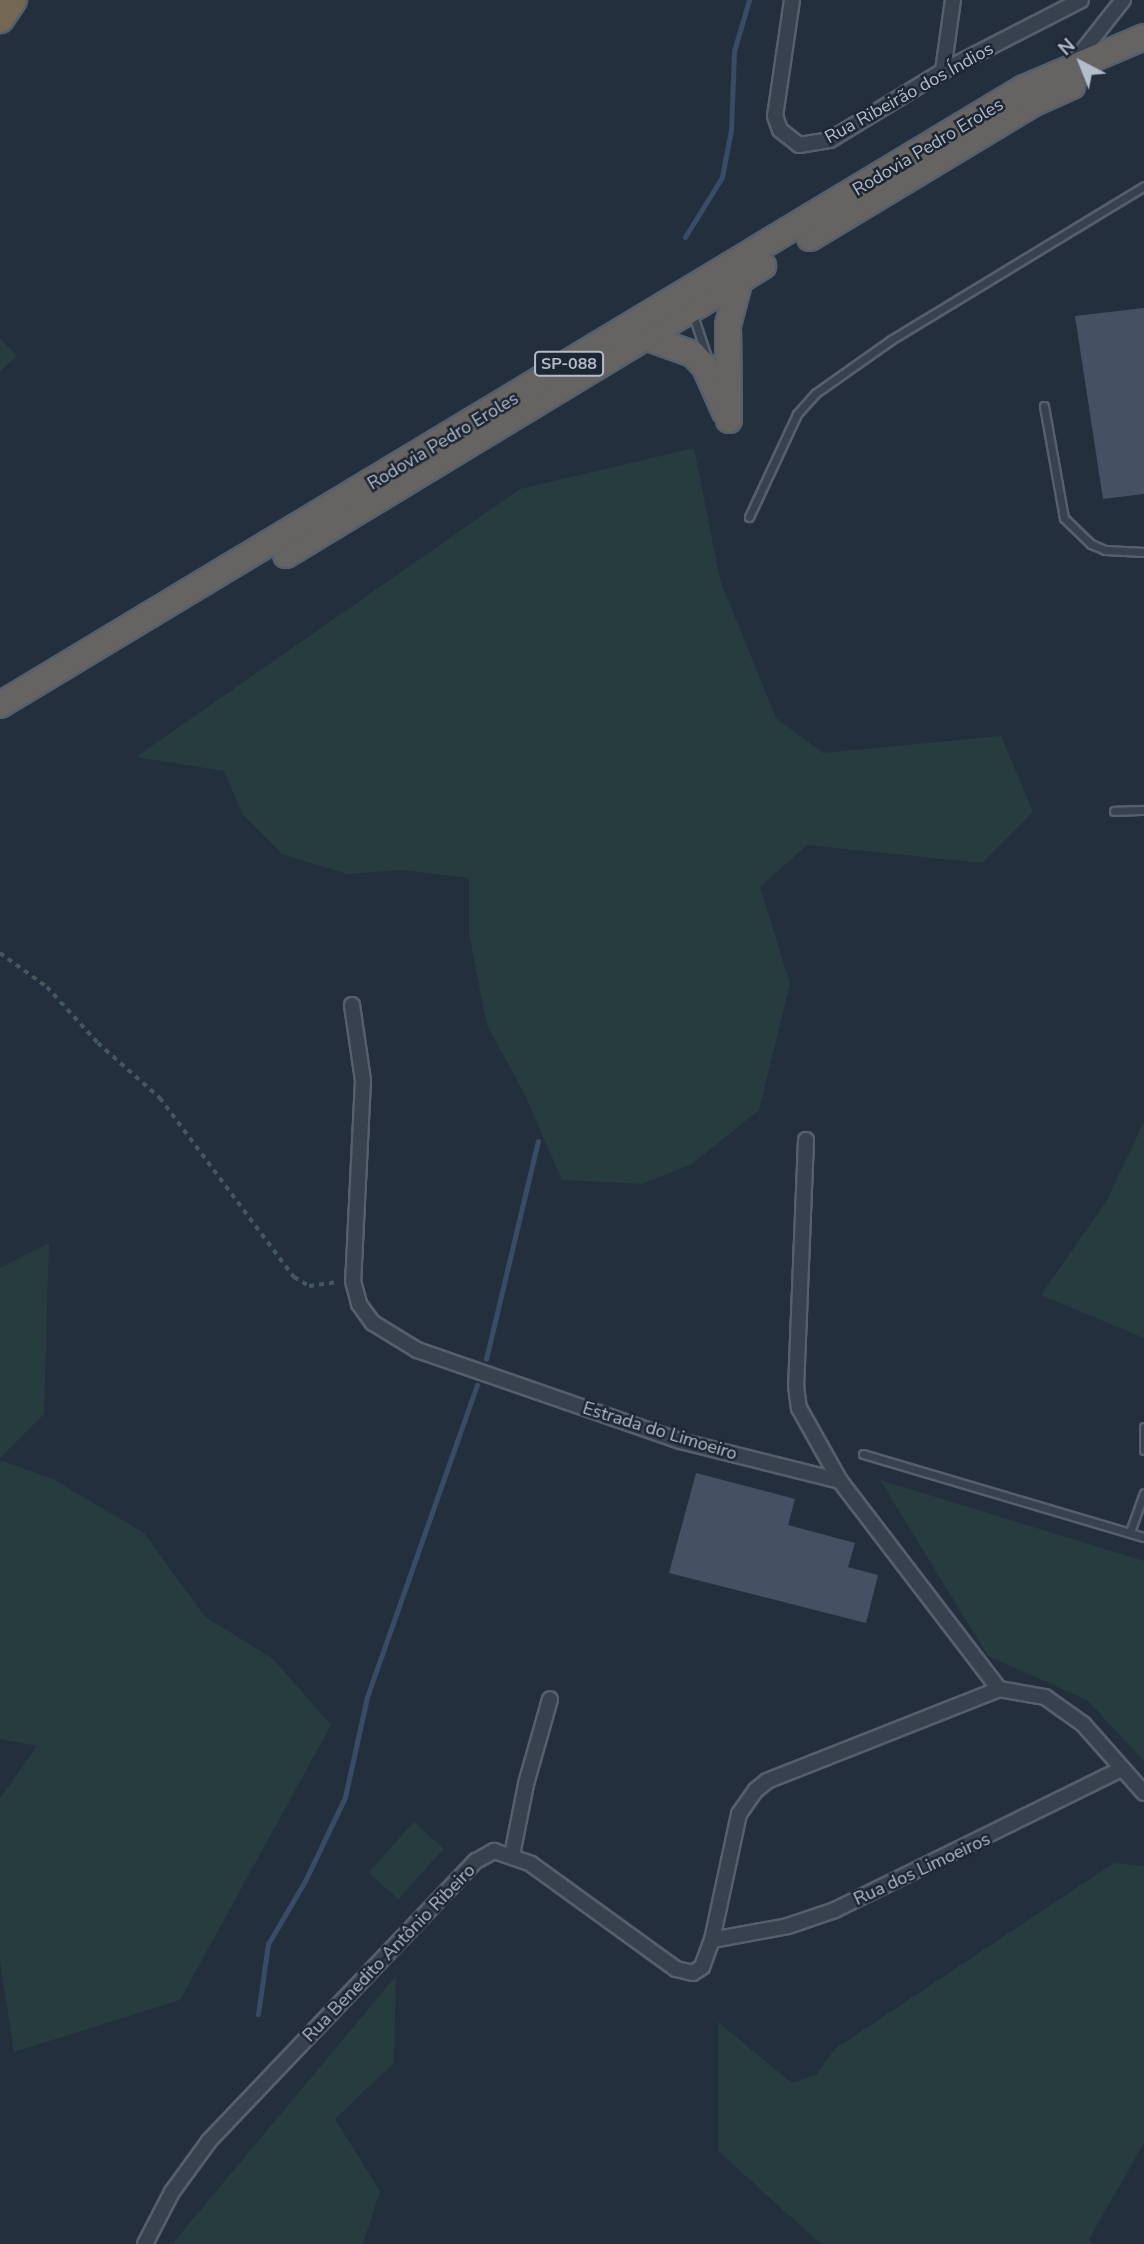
<!DOCTYPE html>
<html>
<head>
<meta charset="utf-8">
<style>
  body { margin:0 }
  #map { position:relative; width:1144px; height:2244px; overflow:hidden; background:#242f3e; font-family:"Nunito Sans",sans-serif }
  div>[style] { position:absolute }
  [style*='--x'] { left:calc(var(--x)*1px); top:calc(var(--y)*1px); width:calc(var(--w)*1px); rotate:calc(var(--a)*1deg) }
  .green>* { inset:0; background:#263c3f; transform-origin:0 0 }
  .stream>* { height:5px; margin:-2.5px; padding:0 2.5px; transform-origin:2.5px; border-radius:2.5px; background:#394c67 }
  .building>* { inset:0; background:#455162 }
  .path>* { height:3.5px; margin-top:-1.75px; transform-origin:0; background:repeating-linear-gradient(90deg,#44595c 0 5px,transparent 0 10px) }
  .roads { filter:drop-shadow(2px 0 #565f6c) drop-shadow(-2px 0 #565f6c) drop-shadow(0 2px #565f6c) drop-shadow(0 -2px #565f6c) }
  .service>* { height:7px; margin:-3.5px; padding:0 3.5px; transform-origin:3.5px; border-radius:3.5px; background:#38414e }
  .minor>* { height:14px; margin:-7px; padding:0 7px; transform-origin:7px; border-radius:7px; background:#38414e }
  .trunk>* { height:24px; margin:-12px; padding:0 12px; transform-origin:12px; border-radius:12px; background:#656462 }
  .motorway>* { height:26px; margin:-13px; padding:0 13px; transform-origin:13px; border-radius:13px; background:#746855 }
  span { translate:-50% -50%; white-space:nowrap; text-align:center; line-height:1.15; -webkit-text-stroke:5px #1d2633; paint-order:stroke }
  .shield-label span { padding:2px 5px; background:#1d2633; border:2px solid; border-radius:5px; -webkit-text-stroke-width:0 }
  .shield-label { font-size:16px; color:#b4bcc9; font-weight:700 }
  .street-label { font-size:18px; color:#b4bcc9 }
  .north { position:absolute; left:1046px; top:28px; width:70px; height:70px; -webkit-text-stroke:5px #1d2633; paint-order:stroke; rotate:318deg; font-size:19px; font-weight:700; line-height:28px; text-align:center; color:#b4bcc9 }
  .north::after { content:''; display:block; margin:auto; width:24px; height:32px; background:#b4bcc9; clip-path:polygon(50% 0,100% 100%,50% 72%,0 100%) }
</style>
</head>
<body>
<div id="map">
  <div class="green">
    <i style="clip-path:polygon(0 338px,17px 356px,0 371px)"></i>
    <i style="clip-path:polygon(694px 448px,720px 580px,776px 718px,823px 753px,1001px 736px,1033px 812px,982px 863px,807px 845px,760px 887px,790px 984px,759px 1110px,692px 1164px,642px 1184px,562px 1180px,525px 1095px,487px 1025px,469px 933px,469px 878px,404px 870px,347px 874px,282px 854px,243px 815px,224px 771px,136px 757px,520px 489px)"></i>
    <i style="clip-path:polygon(1144px 1122px,1144px 1338px,1041px 1295px,1106px 1202px)"></i>
    <i style="clip-path:polygon(49px 1243px,44px 1414px,0 1458px,0 1268px)"></i>
    <i style="clip-path:polygon(0 1460px,53px 1479px,144px 1533px,205px 1617px,272px 1658px,331px 1725px,180px 2000px,14px 2052px,0 1961px,0 1798px,37px 1746px,0 1739px)"></i>
    <i style="clip-path:polygon(880px 1480px,1144px 1561px,1144px 1761px,1087px 1700px,988px 1656px)"></i>
    <i style="left:414px;top:1822px;width:40px;height:68px;rotate:42deg"></i>
    <i style="clip-path:polygon(1114px 1863px,1144px 1866px,1144px 2143px,1089px 2239px,1093px 2244px,821px 2244px,718px 2151px,718px 2022px,792px 2083px,816px 2075px,835px 2049px)"></i>
    <i style="clip-path:polygon(396px 1976px,394px 2063px,335px 2119px,380px 2191px,363px 2244px,172px 2244px)"></i>
  </div>
  <div class="stream">
    <i style="--x:685;--y:237;--w:70;--a:-58.3"></i>
    <i style="--x:722;--y:177;--w:48;--a:-79.2"></i>
    <i style="--x:731;--y:130;--w:79;--a:-87.8"></i>
    <i style="--x:734;--y:51;--w:53;--a:-73.6"></i>
    <i style="--x:486;--y:1359;--w:224;--a:-76.6"></i>
    <i style="--x:258;--y:2014;--w:71;--a:-81.9"></i>
    <i style="--x:268;--y:1944;--w:73;--a:-59.6"></i>
    <i style="--x:305;--y:1881;--w:93;--a:-64.5"></i>
    <i style="--x:345;--y:1797;--w:102;--a:-77.6"></i>
    <i style="--x:367;--y:1697;--w:331;--a:-70.6"></i>
  </div>
  <div class="building">
    <i style="clip-path:polygon(1144px 308px,1144px 494px,1103px 499px,1075px 316px)"></i>
    <i style="clip-path:polygon(696px 1473px,795px 1499px,788px 1525px,855px 1543px,848px 1567px,878px 1575px,866px 1623px,669px 1573px)"></i>
  </div>
  <div class="path">
    <i style="--x:0;--y:953;--w:58;--a:35.9"></i>
    <i style="--x:47;--y:987;--w:76;--a:47.7"></i>
    <i style="--x:98;--y:1043;--w:83;--a:41.6"></i>
    <i style="--x:160;--y:1098;--w:224;--a:53.2"></i>
    <i style="--x:294;--y:1277;--w:17;--a:31"></i>
    <i style="--x:309;--y:1286;--w:29;--a:-8"></i>
  </div>
  <div class="roads">
    <div class="service">
      <i style="--x:693;--y:315;--w:44;--a:71.6"></i>
      <i style="--x:1044;--y:406;--w:114;--a:79.9"></i>
      <i style="--x:1064;--y:518;--w:37;--a:44"></i>
      <i style="--x:1091;--y:544;--w:15;--a:23"></i>
      <i style="--x:1105;--y:550;--w:39;--a:3"></i>
      <i style="--x:749;--y:517;--w:114;--a:-65"></i>
      <i style="--x:797;--y:414;--w:28;--a:-48"></i>
      <i style="--x:816;--y:393;--w:92;--a:-35.2"></i>
      <i style="--x:891;--y:340;--w:296;--a:-31.3"></i>
      <i style="--x:1114;--y:811;--w:30;--a:-2"></i>
      <i style="--x:1144;--y:1427;--w:23;--a:90"></i>
      <i style="--x:863;--y:1454;--w:293;--a:16.5"></i>
      <i style="--x:1130;--y:1532;--w:41;--a:-70.3"></i>
    </div>
    <div class="minor">
      <i style="--x:792;--y:0;--w:117;--a:98.3"></i>
      <i style="--x:775;--y:116;--w:15;--a:70"></i>
      <i style="--x:780;--y:130;--w:24;--a:38"></i>
      <i style="--x:799;--y:145;--w:31;--a:-9"></i>
      <i style="--x:830;--y:140;--w:132;--a:-31.4"></i>
      <i style="--x:943;--y:71;--w:155;--a:-27.2"></i>
      <i style="--x:1074;--y:62;--w:79;--a:-51.7"></i>
      <i style="--x:943;--y:71;--w:72;--a:-82"></i>
      <i style="--x:352;--y:1005;--w:76;--a:81.7"></i>
      <i style="--x:363;--y:1080;--w:201;--a:92.8"></i>
      <i style="--x:353;--y:1281;--w:24;--a:75"></i>
      <i style="--x:359;--y:1304;--w:24;--a:54"></i>
      <i style="--x:373;--y:1323;--w:52;--a:31.5"></i>
      <i style="--x:417;--y:1350;--w:278;--a:19.1"></i>
      <i style="--x:680;--y:1441;--w:165;--a:14"></i>
      <i style="--x:840;--y:1481;--w:262;--a:52.6"></i>
      <i style="--x:999;--y:1689;--w:47;--a:9.9"></i>
      <i style="--x:1045;--y:1697;--w:47;--a:35.4"></i>
      <i style="--x:1083;--y:1724;--w:92;--a:48.5"></i>
      <i style="--x:806;--y:1140;--w:245;--a:92.3"></i>
      <i style="--x:796;--y:1385;--w:23;--a:83"></i>
      <i style="--x:799;--y:1408;--w:84;--a:60.7"></i>
      <i style="--x:512;--y:1855;--w:72;--a:-78.8"></i>
      <i style="--x:526;--y:1784;--w:88;--a:-74.2"></i>
      <i style="--x:712;--y:1940;--w:77;--a:-10.4"></i>
      <i style="--x:788;--y:1926;--w:50;--a:-18.8"></i>
      <i style="--x:835;--y:1910;--w:320;--a:-26.2"></i>
      <i style="--x:145;--y:2244;--w:59;--a:-62.6"></i>
      <i style="--x:172;--y:2192;--w:63;--a:-54"></i>
      <i style="--x:209;--y:2141;--w:387;--a:-46.4"></i>
      <i style="--x:476;--y:1861;--w:21;--a:-29"></i>
      <i style="--x:494;--y:1851;--w:39;--a:19"></i>
      <i style="--x:531;--y:1864;--w:179;--a:35.9"></i>
      <i style="--x:676;--y:1969;--w:17;--a:13"></i>
      <i style="--x:693;--y:1973;--w:11;--a:-34"></i>
      <i style="--x:702;--y:1967;--w:29;--a:-70"></i>
      <i style="--x:712;--y:1940;--w:129;--a:-77.9"></i>
      <i style="--x:739;--y:1814;--w:29;--a:-55"></i>
      <i style="--x:756;--y:1790;--w:14;--a:-39"></i>
      <i style="--x:767;--y:1781;--w:250;--a:-21.6"></i>
    </div>
    <div class="trunk">
      <i style="--x:810;--y:238;--w:262;--a:-31.1"></i>
      <i style="--x:1034;--y:103;--w:42;--a:-24.1"></i>
      <i style="--x:648;--y:338;--w:48;--a:19.6"></i>
      <i style="--x:693;--y:354;--w:18;--a:47"></i>
      <i style="--x:705;--y:367;--w:49;--a:66"></i>
      <i style="--x:729;--y:420;--w:95;--a:-90.6"></i>
      <i style="--x:728;--y:325;--w:47;--a:-75.1"></i>
      <i style="--x:286;--y:555;--w:558;--a:-31.21"></i>
      <i style="--x:0;--y:705;--w:1196;--a:-31.07"></i>
      <i style="--x:1024;--y:88;--w:130;--a:-23"></i>
    </div>
    <div class="motorway">
      <i style="--x:0;--y:19;--w:23;--a:-56"></i>
    </div>
  </div>
  <div class="shield-label">
    <span style="left:569px;top:364px">SP-088</span>
  </div>
  <div class="street-label">
    <span style="left:909px;top:93px;rotate:-29deg">Rua Ribeirão dos Índios</span>
    <span style="left:928px;top:147px;rotate:-31deg">Rodovia Pedro Eroles</span>
    <span style="left:443px;top:441px;rotate:-31deg">Rodovia Pedro Eroles</span>
    <span style="left:660px;top:1431px;rotate:17deg">Estrada do Limoeiro</span>
    <span style="left:922px;top:1869px;rotate:-25deg">Rua dos Limoeiros</span>
    <span style="left:389px;top:1953px;rotate:-46deg">Rua Benedito Antônio Ribeiro</span>
  </div>
  <div class="north">N</div>
</div>
</body>
</html>
